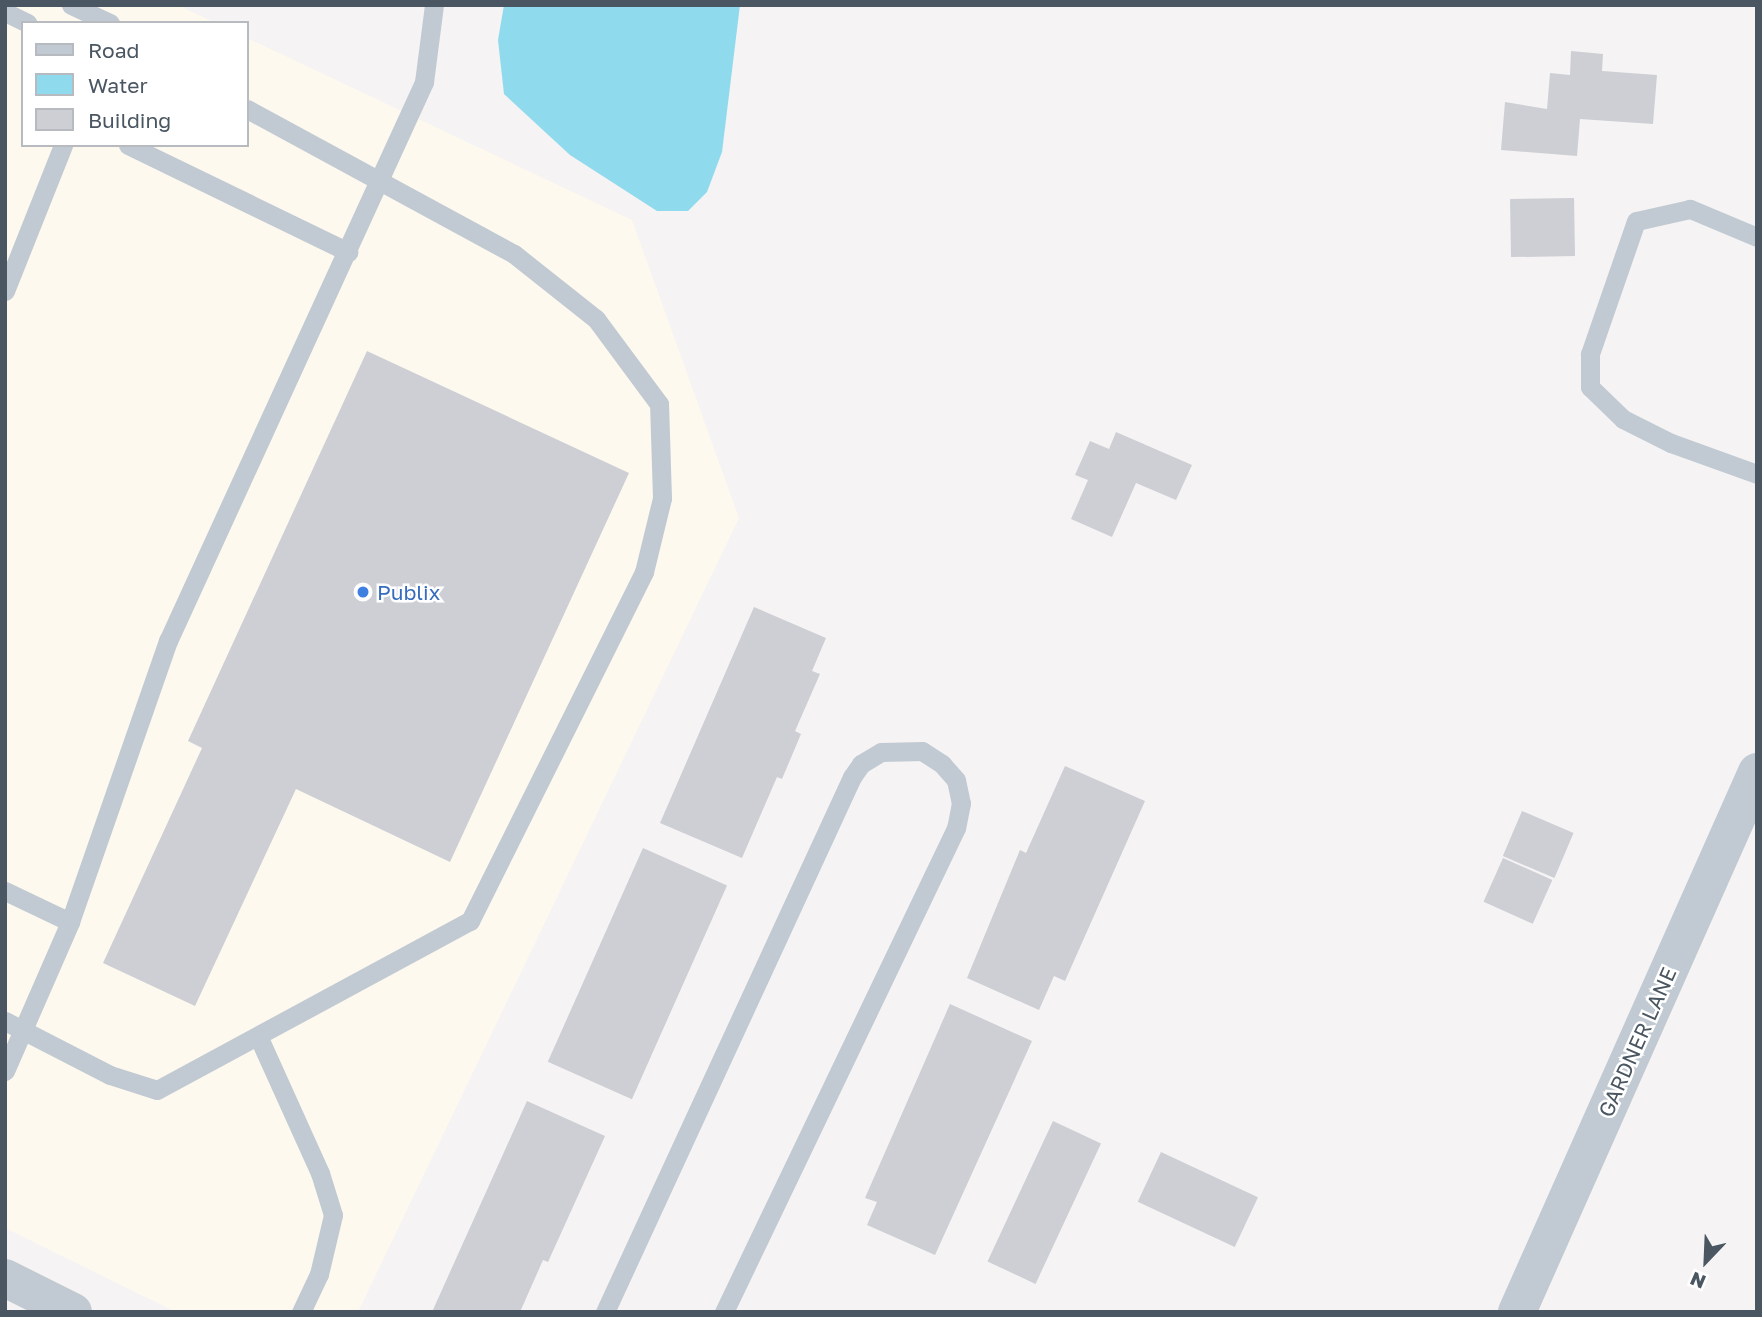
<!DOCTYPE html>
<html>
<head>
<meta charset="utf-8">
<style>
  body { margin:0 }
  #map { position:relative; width:1762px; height:1317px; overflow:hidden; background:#f5f3f3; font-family:"Golos Text",sans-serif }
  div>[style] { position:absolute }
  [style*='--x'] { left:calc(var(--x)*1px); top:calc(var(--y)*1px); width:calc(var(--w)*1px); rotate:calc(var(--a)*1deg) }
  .commercial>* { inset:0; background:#fdf9ef }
  .water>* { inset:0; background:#90daee }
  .building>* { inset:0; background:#cdcfd5; transform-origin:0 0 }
  .service>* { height:19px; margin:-9.5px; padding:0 9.5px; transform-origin:9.5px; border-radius:9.5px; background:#c1cad2 }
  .minor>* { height:38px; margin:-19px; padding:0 19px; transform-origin:19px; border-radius:19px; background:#c1cad2 }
  .tertiary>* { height:38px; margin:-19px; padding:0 19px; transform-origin:19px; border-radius:19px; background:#c1cad2 }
  .dots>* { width:19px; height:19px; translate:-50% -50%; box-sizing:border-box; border:4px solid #fff; border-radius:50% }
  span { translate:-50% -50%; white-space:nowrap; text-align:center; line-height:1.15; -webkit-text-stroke:5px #fff; paint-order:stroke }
  .shop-label { font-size:21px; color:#366cbe }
  .left { translate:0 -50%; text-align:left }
  .street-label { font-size:21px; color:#4a5661 }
  .frame { position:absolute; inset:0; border:7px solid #4a5661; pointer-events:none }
  .legend { position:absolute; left:21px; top:21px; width:228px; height:126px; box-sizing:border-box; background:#fff; border:2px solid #b7bbc0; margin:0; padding:9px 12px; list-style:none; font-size:21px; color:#4a5661 }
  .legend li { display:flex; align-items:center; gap:14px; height:35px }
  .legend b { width:35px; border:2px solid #b7bbc0 }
  .north { position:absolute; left:1671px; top:1226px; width:70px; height:70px; -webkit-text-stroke:5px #fff; paint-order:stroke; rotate:203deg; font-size:19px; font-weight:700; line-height:28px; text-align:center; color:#4a5661 }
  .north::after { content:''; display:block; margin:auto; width:24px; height:32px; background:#4a5661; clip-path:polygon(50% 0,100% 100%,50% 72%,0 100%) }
</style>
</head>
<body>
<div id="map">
  <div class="commercial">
    <i style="clip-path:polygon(5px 5px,178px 5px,215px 23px,23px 23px,23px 145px,247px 145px,247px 38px,632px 220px,739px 518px,358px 1312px,176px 1312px,5px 1228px)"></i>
  </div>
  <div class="water">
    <i style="clip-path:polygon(504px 5px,740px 5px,722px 152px,707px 192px,688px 211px,657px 211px,570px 155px,504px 94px,498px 40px)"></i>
  </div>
  <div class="building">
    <i style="clip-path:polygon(1571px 51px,1603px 54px,1602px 71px,1657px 75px,1653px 124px,1580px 119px,1577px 156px,1501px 150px,1505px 102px,1547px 109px,1550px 73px,1570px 75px)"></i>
    <i style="left:1574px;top:198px;width:58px;height:64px;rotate:89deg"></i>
    <i style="clip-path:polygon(367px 351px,629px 473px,450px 862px,296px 789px,195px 1006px,103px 963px,202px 748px,188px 741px)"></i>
    <i style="clip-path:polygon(1116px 432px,1192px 465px,1176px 500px,1136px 483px,1112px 537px,1071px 519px,1088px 480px,1075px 475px,1090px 441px,1109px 449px)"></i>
    <i style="clip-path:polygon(754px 607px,826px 638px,812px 671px,820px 674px,795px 731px,801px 734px,782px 779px,777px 777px,742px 858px,660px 823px)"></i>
    <i style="clip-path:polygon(1065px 766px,1145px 801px,1065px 981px,1054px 976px,1039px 1010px,967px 978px,1020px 850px,1026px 853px)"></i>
    <i style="left:1522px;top:811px;width:56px;height:49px;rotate:23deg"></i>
    <i style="left:643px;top:848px;width:92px;height:234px;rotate:24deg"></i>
    <i style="left:1503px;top:858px;width:54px;height:48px;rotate:24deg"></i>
    <i style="clip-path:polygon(950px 1004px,1032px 1041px,935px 1255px,867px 1225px,877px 1202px,865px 1198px)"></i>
    <i style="clip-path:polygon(527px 1101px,605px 1136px,548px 1262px,543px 1260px,520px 1312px,432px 1312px)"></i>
    <i style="left:1053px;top:1121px;width:53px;height:155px;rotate:25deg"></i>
    <i style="left:1161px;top:1152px;width:107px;height:55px;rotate:25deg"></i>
  </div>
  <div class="service">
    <i style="--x:71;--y:5;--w:43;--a:24.8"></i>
    <i style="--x:5;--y:12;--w:25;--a:26"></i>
    <i style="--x:128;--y:145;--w:245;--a:25.9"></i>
    <i style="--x:1757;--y:237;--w:73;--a:-157.3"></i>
    <i style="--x:1690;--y:209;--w:55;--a:167.5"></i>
    <i style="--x:1636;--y:221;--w:141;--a:109.1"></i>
    <i style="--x:1590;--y:354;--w:33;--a:90"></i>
    <i style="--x:1590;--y:387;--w:46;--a:44.1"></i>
    <i style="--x:1623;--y:419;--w:54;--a:26.6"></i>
    <i style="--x:1671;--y:443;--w:91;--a:19.8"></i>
    <i style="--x:5;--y:291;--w:157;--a:-68.3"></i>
    <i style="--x:5;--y:891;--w:72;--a:25.5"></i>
    <i style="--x:5;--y:1021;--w:118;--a:27.2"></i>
    <i style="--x:110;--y:1075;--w:49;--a:17.7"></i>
    <i style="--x:157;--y:1090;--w:356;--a:-28.4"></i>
    <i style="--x:470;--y:921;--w:390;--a:-63.5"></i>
    <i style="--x:644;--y:572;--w:76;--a:-76.3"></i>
    <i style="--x:662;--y:498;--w:94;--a:-91.8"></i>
    <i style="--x:659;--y:404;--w:106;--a:-126.5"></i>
    <i style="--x:596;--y:319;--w:105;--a:-141.6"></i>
    <i style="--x:514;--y:254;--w:304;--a:-151.5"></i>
    <i style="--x:259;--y:1038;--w:148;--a:65.7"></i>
    <i style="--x:320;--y:1173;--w:44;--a:72.8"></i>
    <i style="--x:333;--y:1215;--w:61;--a:103.3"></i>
    <i style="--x:319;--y:1274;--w:42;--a:115.3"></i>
    <i style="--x:5;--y:1071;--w:163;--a:-66.4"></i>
    <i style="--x:70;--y:922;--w:298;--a:-70.8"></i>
    <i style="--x:168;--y:641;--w:615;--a:-65.39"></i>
    <i style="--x:424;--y:82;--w:78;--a:-82.6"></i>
    <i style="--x:605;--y:1312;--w:589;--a:-65.22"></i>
    <i style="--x:852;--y:777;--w:16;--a:-55"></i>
    <i style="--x:861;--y:764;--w:23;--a:-31"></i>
    <i style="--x:881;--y:752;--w:41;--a:-1.4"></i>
    <i style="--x:922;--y:751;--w:24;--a:33"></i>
    <i style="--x:942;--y:764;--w:21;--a:49"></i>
    <i style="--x:956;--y:780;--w:24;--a:78"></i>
    <i style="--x:961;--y:803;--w:25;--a:101"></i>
    <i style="--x:956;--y:828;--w:537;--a:115.61"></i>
  </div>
  <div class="minor">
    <i style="--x:1517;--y:1312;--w:591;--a:-66.04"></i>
  </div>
  <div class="tertiary">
    <i style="--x:5;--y:1278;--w:76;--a:26.6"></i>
  </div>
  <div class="dots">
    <i style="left:363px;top:592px;background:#3f7fe0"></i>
  </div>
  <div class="shop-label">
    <span class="left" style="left:377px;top:592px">Publix</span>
  </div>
  <div class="street-label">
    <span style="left:1637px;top:1042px;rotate:-66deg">GARDNER LANE</span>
  </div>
  <div class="frame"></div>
  <ul class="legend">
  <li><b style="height:9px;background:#c1cad2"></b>Road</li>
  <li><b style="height:19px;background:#90daee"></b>Water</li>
  <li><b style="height:19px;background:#cdcfd5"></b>Building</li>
  </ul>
  <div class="north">N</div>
</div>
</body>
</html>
